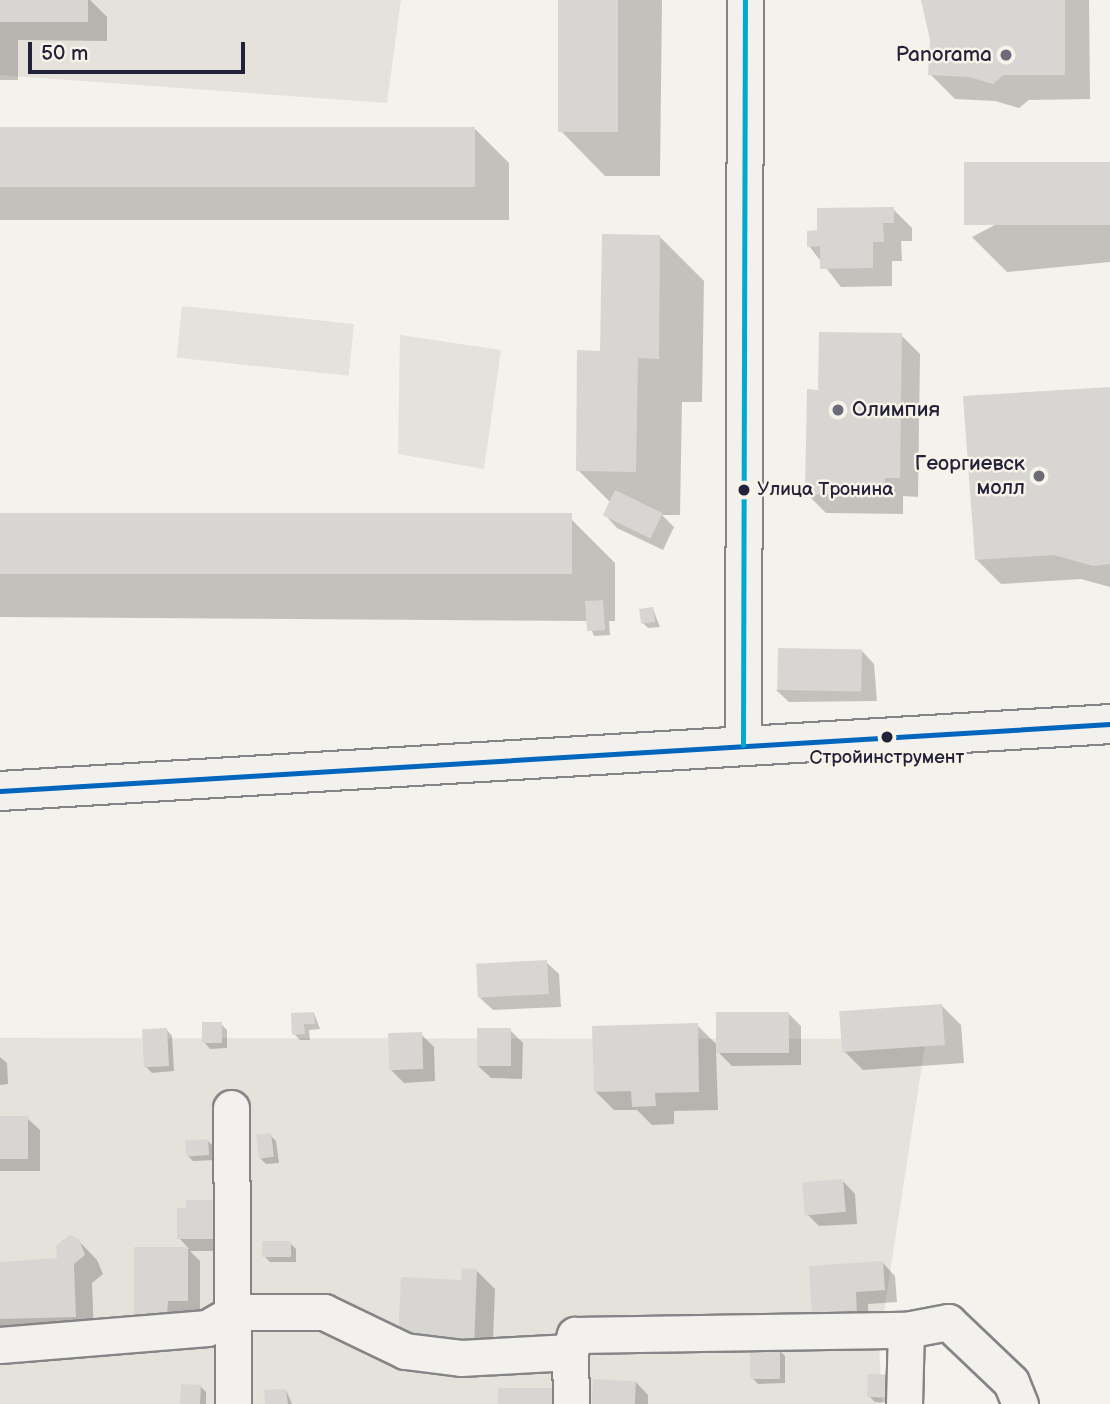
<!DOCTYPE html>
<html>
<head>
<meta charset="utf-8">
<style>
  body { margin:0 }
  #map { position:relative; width:1110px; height:1404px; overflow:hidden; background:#f4f2ec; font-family:"Balsamiq Sans",sans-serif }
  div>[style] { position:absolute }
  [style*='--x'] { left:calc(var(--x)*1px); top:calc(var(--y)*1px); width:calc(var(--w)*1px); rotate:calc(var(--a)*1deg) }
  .built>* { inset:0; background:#e5e2dc; transform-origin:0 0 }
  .shadow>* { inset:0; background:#0003 }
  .building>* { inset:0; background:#d7d6d3; transform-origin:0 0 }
  .roads { filter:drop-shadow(2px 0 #858486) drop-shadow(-2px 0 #858486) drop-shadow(0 2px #858486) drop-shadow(0 -2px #858486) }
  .minor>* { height:35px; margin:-17.5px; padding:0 17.5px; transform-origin:17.5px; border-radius:17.5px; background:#f2f1ed }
  .major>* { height:38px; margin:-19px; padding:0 19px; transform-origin:19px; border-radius:19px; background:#f2f1ed }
  .bus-1>* { height:5px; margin:-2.5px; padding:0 2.5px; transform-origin:2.5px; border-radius:2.5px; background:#0065bd }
  .bus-2>* { height:5px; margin:-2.5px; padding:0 2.5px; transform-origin:2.5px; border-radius:2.5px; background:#00a9ce }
  .dots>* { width:19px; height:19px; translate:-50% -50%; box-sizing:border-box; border:4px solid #f7f3e8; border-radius:50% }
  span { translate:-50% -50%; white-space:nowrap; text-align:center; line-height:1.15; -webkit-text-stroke:5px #f7f3e8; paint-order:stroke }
  .bus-label { font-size:19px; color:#22223b }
  .left { translate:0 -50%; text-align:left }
  .poi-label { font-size:21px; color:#22223b }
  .right { translate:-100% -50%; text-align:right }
  .scale { position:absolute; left:28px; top:42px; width:217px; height:32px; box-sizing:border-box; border:4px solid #22223b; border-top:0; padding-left:9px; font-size:21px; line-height:24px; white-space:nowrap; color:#22223b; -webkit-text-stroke:5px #f7f3e8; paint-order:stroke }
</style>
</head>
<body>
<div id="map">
  <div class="built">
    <i style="clip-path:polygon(0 0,401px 0,387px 103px,0 75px)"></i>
    <i style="left:182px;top:306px;width:173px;height:52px;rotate:6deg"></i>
    <i style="clip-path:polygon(400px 335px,501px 350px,484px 469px,398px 454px)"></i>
    <i style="clip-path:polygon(0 1038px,926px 1039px,879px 1344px,882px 1404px,0 1404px)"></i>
  </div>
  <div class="shadow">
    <i style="clip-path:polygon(0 0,90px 0,107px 17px,107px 41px,18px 40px,18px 80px,0 80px)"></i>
    <i style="clip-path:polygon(560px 0,662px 0,660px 176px,605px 176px,561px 131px)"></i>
    <i style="clip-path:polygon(923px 0,1089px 0,1090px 99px,1029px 100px,1019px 108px,995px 101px,955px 99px,930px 74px,931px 40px)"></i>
    <i style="clip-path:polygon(0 128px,474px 128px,509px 163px,509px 220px,0 220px)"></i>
    <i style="clip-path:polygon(1110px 164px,1110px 262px,1007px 272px,972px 237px)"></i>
    <i style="clip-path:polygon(893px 209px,912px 228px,912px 241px,901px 241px,902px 261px,892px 261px,892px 286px,841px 287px,809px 246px,819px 232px)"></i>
    <i style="clip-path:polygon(660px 237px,704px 281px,702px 402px,682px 402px,680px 515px,662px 515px,674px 527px,663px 550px,617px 528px,605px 515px,611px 503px,578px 470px,602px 352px)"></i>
    <i style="clip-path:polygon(901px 335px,920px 354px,918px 497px,903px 496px,903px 514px,826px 513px,807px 494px,820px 392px)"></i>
    <i style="clip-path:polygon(1110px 388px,1110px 587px,1081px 579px,1001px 584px,976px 559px)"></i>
    <i style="clip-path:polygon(0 515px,571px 519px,615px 563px,615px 621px,609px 621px,610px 635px,594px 636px,588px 621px,0 617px)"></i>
    <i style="clip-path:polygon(653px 609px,660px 627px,648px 628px,642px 622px)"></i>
    <i style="clip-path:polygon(862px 651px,874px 664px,877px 701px,789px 702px,776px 690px)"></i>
    <i style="clip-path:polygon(546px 962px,559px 974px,561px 1007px,493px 1010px,480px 998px)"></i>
    <i style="clip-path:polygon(942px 1006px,961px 1025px,964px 1063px,863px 1070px,844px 1051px)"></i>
    <i style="clip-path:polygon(314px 1013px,320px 1029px,309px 1030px,310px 1040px,300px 1040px,294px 1034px)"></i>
    <i style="clip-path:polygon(788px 1013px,801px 1026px,801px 1065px,732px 1066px,716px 1050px,718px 1110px,674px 1111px,674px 1124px,652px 1125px,637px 1110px,614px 1110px,595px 1091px,697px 1025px,719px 1047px)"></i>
    <i style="clip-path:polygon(221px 1024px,227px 1030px,227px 1048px,210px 1049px,205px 1043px)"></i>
    <i style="clip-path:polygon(167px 1030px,172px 1036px,174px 1071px,152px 1073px,146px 1067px)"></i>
    <i style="clip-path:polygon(510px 1030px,523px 1043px,522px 1079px,491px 1078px,478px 1066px)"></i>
    <i style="clip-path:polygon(421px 1034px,434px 1047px,435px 1081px,404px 1083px,391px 1070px)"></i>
    <i style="clip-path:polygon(0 1057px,7px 1063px,8px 1084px,0 1085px)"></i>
    <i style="clip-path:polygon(0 1117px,27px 1118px,40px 1130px,40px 1171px,0 1171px)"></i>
    <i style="clip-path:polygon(270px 1135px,276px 1141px,279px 1163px,266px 1164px,260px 1158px)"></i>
    <i style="clip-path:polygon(208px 1141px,214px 1147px,214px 1160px,193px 1161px,187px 1155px)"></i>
    <i style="clip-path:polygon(843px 1181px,855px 1194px,857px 1224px,819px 1226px,806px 1213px)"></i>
    <i style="clip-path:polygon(212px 1202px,225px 1215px,225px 1251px,190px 1251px,200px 1261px,200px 1313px,180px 1313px,179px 1327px,149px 1327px,136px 1314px,136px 1248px,189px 1249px,179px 1238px,187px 1210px)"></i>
    <i style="clip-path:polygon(63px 1240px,78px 1240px,97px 1260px,103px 1274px,92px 1283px,94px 1335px,13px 1338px,0 1326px,0 1264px,59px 1260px,58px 1247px)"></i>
    <i style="clip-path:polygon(290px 1243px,296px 1249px,296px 1262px,270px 1262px,264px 1256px)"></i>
    <i style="clip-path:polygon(883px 1263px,895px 1276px,897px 1302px,868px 1304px,869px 1328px,814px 1318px)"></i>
    <i style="clip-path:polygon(476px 1270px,495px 1289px,492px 1365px,403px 1279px,463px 1282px)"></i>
    <i style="clip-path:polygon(779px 1350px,785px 1356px,785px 1383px,758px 1384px,752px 1378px)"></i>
    <i style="clip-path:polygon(870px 1376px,897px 1403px,875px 1402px,869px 1396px)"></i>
    <i style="clip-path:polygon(636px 1382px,648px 1395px,648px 1404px,593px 1404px)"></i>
    <i style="clip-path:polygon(200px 1386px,206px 1392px,206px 1404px,183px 1404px)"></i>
    <i style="clip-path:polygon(286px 1390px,292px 1404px,266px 1404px)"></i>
  </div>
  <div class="building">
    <i style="left:0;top:0;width:88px;height:22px"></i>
    <i style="left:558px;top:0;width:60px;height:132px"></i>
    <i style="clip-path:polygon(921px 0,1065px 0,1065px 75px,1004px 75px,993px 84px,969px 77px,928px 75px,930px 40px)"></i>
    <i style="left:0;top:127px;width:475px;height:60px"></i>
    <i style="left:1110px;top:162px;width:63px;height:146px;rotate:90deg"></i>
    <i style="clip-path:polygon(894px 207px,894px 223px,883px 223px,884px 242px,873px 242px,873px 268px,820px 269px,820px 246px,807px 247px,807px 231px,817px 230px,817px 208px)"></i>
    <i style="clip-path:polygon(602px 234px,660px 235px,659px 359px,638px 358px,636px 472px,576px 471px,577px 350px,600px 351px)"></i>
    <i style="clip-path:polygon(819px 332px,902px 333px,900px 478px,885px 478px,884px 496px,805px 494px,807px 389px,818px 390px)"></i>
    <i style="clip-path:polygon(1110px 387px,1110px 564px,1093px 566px,1054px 555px,975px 560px,963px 396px)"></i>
    <i style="left:615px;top:490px;width:53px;height:28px;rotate:26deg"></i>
    <i style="left:0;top:513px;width:572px;height:61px"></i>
    <i style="left:603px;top:600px;width:30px;height:18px;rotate:86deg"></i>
    <i style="left:653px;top:607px;width:15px;height:14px;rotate:82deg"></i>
    <i style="left:778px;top:648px;width:84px;height:42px;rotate:1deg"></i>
    <i style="left:547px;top:960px;width:34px;height:71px;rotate:87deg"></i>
    <i style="left:942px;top:1004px;width:41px;height:103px;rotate:86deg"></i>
    <i style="clip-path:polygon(314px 1012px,315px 1024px,304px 1024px,305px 1034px,292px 1035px,291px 1013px)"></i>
    <i style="left:789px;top:1012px;width:41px;height:73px;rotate:90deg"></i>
    <i style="left:222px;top:1022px;width:21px;height:20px;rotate:90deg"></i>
    <i style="clip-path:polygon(698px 1023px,699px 1092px,655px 1093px,656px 1106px,632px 1107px,631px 1091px,594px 1092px,592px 1026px)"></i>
    <i style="left:167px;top:1028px;width:38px;height:25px;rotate:87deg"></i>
    <i style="left:477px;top:1028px;width:34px;height:38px"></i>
    <i style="left:422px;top:1032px;width:37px;height:34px;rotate:88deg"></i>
    <i style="left:0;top:1116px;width:28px;height:43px"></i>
    <i style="left:271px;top:1133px;width:24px;height:15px;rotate:83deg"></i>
    <i style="left:208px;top:1139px;width:16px;height:23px;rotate:86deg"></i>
    <i style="left:843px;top:1179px;width:33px;height:41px;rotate:85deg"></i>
    <i style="clip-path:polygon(186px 1200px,213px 1200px,213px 1239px,177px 1239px,177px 1208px,186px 1208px)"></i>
    <i style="clip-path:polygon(70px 1235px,79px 1239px,85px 1255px,74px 1264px,76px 1317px,0 1319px,0 1262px,57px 1258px,56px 1246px)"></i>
    <i style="left:262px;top:1241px;width:29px;height:16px"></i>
    <i style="clip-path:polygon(134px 1247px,188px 1247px,188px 1301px,168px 1301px,167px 1315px,134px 1315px)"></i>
    <i style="clip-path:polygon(883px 1261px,885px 1290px,856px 1292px,857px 1316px,812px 1318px,809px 1266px)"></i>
    <i style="clip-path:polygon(462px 1268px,477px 1269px,474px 1347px,398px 1343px,401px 1277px,461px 1280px)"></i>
    <i style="left:750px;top:1348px;width:30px;height:31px"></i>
    <i style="left:868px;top:1374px;width:25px;height:23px;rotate:2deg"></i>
    <i style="left:593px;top:1379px;width:43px;height:25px;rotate:3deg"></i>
    <i style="left:181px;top:1384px;width:20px;height:20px;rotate:3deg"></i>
    <i style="left:555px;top:1388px;width:16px;height:57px;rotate:90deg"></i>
    <i style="clip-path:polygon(286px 1389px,288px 1404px,265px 1404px,264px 1390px)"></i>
  </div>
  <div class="roads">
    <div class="minor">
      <i style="--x:743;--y:745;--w:745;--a:-89.85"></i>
      <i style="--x:231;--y:1108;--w:296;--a:89.6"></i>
      <i style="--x:0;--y:1345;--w:208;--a:-4.7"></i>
      <i style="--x:207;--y:1328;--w:32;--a:-30"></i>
      <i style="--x:235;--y:1312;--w:89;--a:0"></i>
      <i style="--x:324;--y:1312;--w:90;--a:25.7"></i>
      <i style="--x:405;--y:1351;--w:56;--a:7.1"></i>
      <i style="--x:461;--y:1358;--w:109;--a:-3.2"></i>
      <i style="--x:570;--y:1352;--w:18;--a:-74"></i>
      <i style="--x:575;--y:1335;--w:331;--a:-0.9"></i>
      <i style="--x:906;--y:1330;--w:43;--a:-10.8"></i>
      <i style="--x:948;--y:1322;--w:87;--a:43.6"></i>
      <i style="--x:1011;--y:1382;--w:24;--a:68"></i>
      <i style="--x:570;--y:1352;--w:52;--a:88.9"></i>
      <i style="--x:904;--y:1404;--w:74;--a:-88.5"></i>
    </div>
    <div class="major">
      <i style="--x:0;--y:791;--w:1112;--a:-3.45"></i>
    </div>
  </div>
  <div class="bus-1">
    <i style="--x:0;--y:791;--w:1112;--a:-3.45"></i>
  </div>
  <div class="bus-2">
    <i style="--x:743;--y:745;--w:745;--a:-89.85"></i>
  </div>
  <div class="dots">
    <i style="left:1006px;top:55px;background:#6c6b79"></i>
    <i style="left:838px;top:410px;background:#6c6b79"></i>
    <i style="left:1039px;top:476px;background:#6c6b79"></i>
    <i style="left:744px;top:490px;background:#22223b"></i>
    <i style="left:887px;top:737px;background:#22223b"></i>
  </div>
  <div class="bus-label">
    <span class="left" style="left:757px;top:490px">Улица Тронина</span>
    <span style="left:887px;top:758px">Стройинструмент</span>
  </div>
  <div class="poi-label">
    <span class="right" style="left:992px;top:55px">Panorama</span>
    <span class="left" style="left:852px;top:410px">Олимпия</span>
    <span class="right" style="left:1025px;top:476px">Георгиевск<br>молл</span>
  </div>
  <div class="scale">50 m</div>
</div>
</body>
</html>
